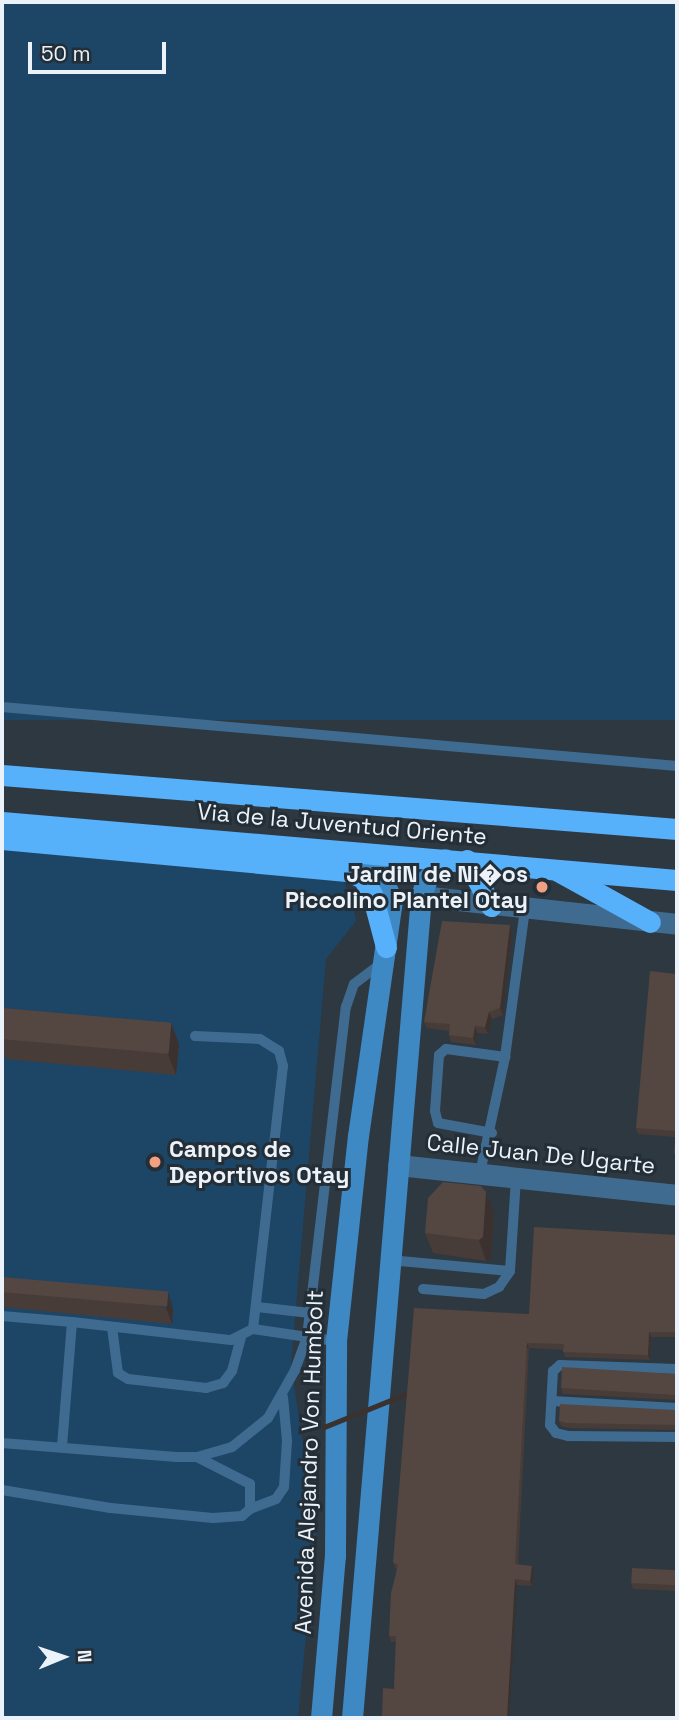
<!DOCTYPE html>
<html>
<head>
<meta charset="utf-8">
<style>
  body { margin:0 }
  #map { position:relative; width:679px; height:1720px; overflow:hidden; background:#2d3841; font-family:"Space Grotesk",sans-serif }
  div>[style] { position:absolute }
  [style*='--x'] { left:calc(var(--x)*1px); top:calc(var(--y)*1px); width:calc(var(--w)*1px); rotate:calc(var(--a)*1deg) }
  .green>* { inset:0; background:#1d4566; transform-origin:0 0 }
  .lane>* { height:10px; margin:-5px; padding:0 5px; transform-origin:5px; border-radius:5px; background:#406b91 }
  .street>* { height:21px; margin:-10.5px; padding:0 10.5px; transform-origin:10.5px; border-radius:10.5px; background:#406b91 }
  .secondary>* { height:21px; margin:-10.5px; padding:0 10.5px; transform-origin:10.5px; border-radius:10.5px; background:#3e88c4 }
  .highway>* { height:21px; margin:-10.5px; padding:0 10.5px; transform-origin:10.5px; border-radius:10.5px; background:#57b0fa }
  .wall>* { inset:0; background:#483c38 }
  .shaded-wall>* { inset:0; background:#3b312e; transform-origin:0 0 }
  .building>* { inset:0; background:#544641; transform-origin:0 0 }
  .dots>* { width:19px; height:19px; translate:-50% -50%; box-sizing:border-box; border:4px solid #232e37; border-radius:50% }
  span { translate:-50% -50%; white-space:nowrap; text-align:center; line-height:1.15; -webkit-text-stroke:6px #232e37; paint-order:stroke }
  .street-label { font-size:23px; color:#ecf2f9 }
  .poi-label { font-size:23px; color:#ecf2f9; font-weight:700 }
  .right { translate:-100% -50%; text-align:right }
  .left { translate:0 -50%; text-align:left }
  .frame { position:absolute; inset:0; border:4px solid #ecf2f9; pointer-events:none }
  .north { position:absolute; left:28px; top:1622px; width:70px; height:70px; -webkit-text-stroke:5px #232e37; paint-order:stroke; rotate:88deg; font-size:19px; font-weight:700; line-height:28px; text-align:center; color:#ecf2f9 }
  .north::after { content:''; display:block; margin:auto; width:24px; height:32px; background:#ecf2f9; clip-path:polygon(50% 0,100% 100%,50% 72%,0 100%) }
  .scale { position:absolute; left:28px; top:42px; width:138px; height:32px; box-sizing:border-box; border:4px solid #ecf2f9; border-top:0; padding-left:9px; font-size:21px; line-height:24px; white-space:nowrap; color:#ecf2f9; -webkit-text-stroke:5px #232e37; paint-order:stroke }
</style>
</head>
<body>
<div id="map">
  <div class="green">
    <i style="left:2px;top:2px;width:675px;height:718px"></i>
    <i style="clip-path:polygon(2px 847px,343px 881px,351px 896px,356px 921px,326px 959px,291px 1365px,316px 1532px,298px 1718px,2px 1718px)"></i>
  </div>
  <div class="lane">
    <i style="--x:2;--y:707;--w:678;--a:5"></i>
    <i style="--x:492;--y:1133;--w:55;--a:-169.5"></i>
    <i style="--x:438;--y:1123;--w:12;--a:-104"></i>
    <i style="--x:435;--y:1111;--w:56;--a:-85.9"></i>
    <i style="--x:439;--y:1055;--w:9;--a:-41"></i>
    <i style="--x:446;--y:1049;--w:60;--a:7.7"></i>
    <i style="--x:480;--y:1173;--w:119;--a:-77.8"></i>
    <i style="--x:505;--y:1057;--w:149;--a:-82.3"></i>
    <i style="--x:389;--y:1260;--w:121;--a:5.2"></i>
    <i style="--x:510;--y:1271;--w:94;--a:-86.3"></i>
    <i style="--x:423;--y:1289;--w:61;--a:4.7"></i>
    <i style="--x:484;--y:1294;--w:17;--a:-25"></i>
    <i style="--x:499;--y:1287;--w:19;--a:-55"></i>
    <i style="--x:257;--y:1307;--w:53;--a:6.5"></i>
    <i style="--x:2;--y:1316;--w:70;--a:4.9"></i>
    <i style="--x:72;--y:1322;--w:124;--a:94.6"></i>
    <i style="--x:72;--y:1322;--w:160;--a:6.5"></i>
    <i style="--x:231;--y:1340;--w:25;--a:-27"></i>
    <i style="--x:253;--y:1329;--w:265;--a:-83.5"></i>
    <i style="--x:283;--y:1066;--w:16;--a:-105"></i>
    <i style="--x:279;--y:1051;--w:22;--a:-148"></i>
    <i style="--x:260;--y:1039;--w:65;--a:-177.4"></i>
    <i style="--x:112;--y:1327;--w:46;--a:82.6"></i>
    <i style="--x:118;--y:1373;--w:12;--a:31"></i>
    <i style="--x:128;--y:1379;--w:79;--a:6.6"></i>
    <i style="--x:206;--y:1388;--w:18;--a:-16"></i>
    <i style="--x:223;--y:1383;--w:15;--a:-53"></i>
    <i style="--x:232;--y:1371;--w:34;--a:-75"></i>
    <i style="--x:253;--y:1329;--w:55;--a:8.4"></i>
    <i style="--x:307;--y:1337;--w:332;--a:-83.3"></i>
    <i style="--x:346;--y:1007;--w:24;--a:-71"></i>
    <i style="--x:354;--y:984;--w:34;--a:-37"></i>
    <i style="--x:677;--y:1369;--w:117;--a:-178"></i>
    <i style="--x:560;--y:1365;--w:9;--a:139"></i>
    <i style="--x:553;--y:1371;--w:54;--a:93.2"></i>
    <i style="--x:550;--y:1425;--w:10;--a:53"></i>
    <i style="--x:556;--y:1433;--w:12;--a:14"></i>
    <i style="--x:568;--y:1436;--w:109;--a:0.5"></i>
    <i style="--x:552;--y:1401;--w:125;--a:3.2"></i>
    <i style="--x:2;--y:1443;--w:175;--a:4.6"></i>
    <i style="--x:176;--y:1457;--w:21;--a:0"></i>
    <i style="--x:197;--y:1457;--w:36;--a:-16"></i>
    <i style="--x:232;--y:1447;--w:46;--a:-38.9"></i>
    <i style="--x:268;--y:1418;--w:55;--a:-60.6"></i>
    <i style="--x:295;--y:1370;--w:35;--a:-70"></i>
    <i style="--x:307;--y:1337;--w:29;--a:8"></i>
    <i style="--x:2;--y:1490;--w:110;--a:9.4"></i>
    <i style="--x:111;--y:1508;--w:102;--a:5.6"></i>
    <i style="--x:213;--y:1518;--w:29;--a:-4"></i>
    <i style="--x:242;--y:1516;--w:11;--a:-41"></i>
    <i style="--x:250;--y:1509;--w:25;--a:-90"></i>
    <i style="--x:250;--y:1484;--w:59;--a:-153"></i>
    <i style="--x:250;--y:1509;--w:28;--a:-21"></i>
    <i style="--x:276;--y:1499;--w:14;--a:-56"></i>
    <i style="--x:284;--y:1487;--w:46;--a:-86.3"></i>
    <i style="--x:287;--y:1441;--w:44;--a:-95.2"></i>
  </div>
  <div class="street">
    <i style="--x:421;--y:896;--w:258;--a:6.2"></i>
    <i style="--x:398;--y:1165;--w:281;--a:6.1"></i>
  </div>
  <div class="secondary">
    <i style="--x:321;--y:1718;--w:163;--a:-85.1"></i>
    <i style="--x:335;--y:1556;--w:215;--a:-89.7"></i>
    <i style="--x:336;--y:1341;--w:206;--a:-83.9"></i>
    <i style="--x:358;--y:1136;--w:238;--a:-81.8"></i>
    <i style="--x:392;--y:900;--w:38;--a:-115"></i>
    <i style="--x:376;--y:866;--w:29;--a:-151"></i>
    <i style="--x:352;--y:1718;--w:825;--a:-85.2"></i>
    <i style="--x:421;--y:896;--w:18;--a:-71"></i>
    <i style="--x:427;--y:879;--w:27;--a:-48"></i>
  </div>
  <div class="highway">
    <i style="--x:2;--y:775;--w:677;--a:4.57"></i>
    <i style="--x:2;--y:822;--w:677;--a:4.91"></i>
    <i style="--x:2;--y:839;--w:346;--a:5.3"></i>
    <i style="--x:347;--y:871;--w:17;--a:24"></i>
    <i style="--x:363;--y:878;--w:18;--a:61"></i>
    <i style="--x:372;--y:894;--w:55;--a:75.2"></i>
    <i style="--x:467;--y:860;--w:52;--a:62.4"></i>
    <i style="--x:558;--y:871;--w:105;--a:29"></i>
  </div>
  <div class="wall">
    <i style="clip-path:polygon(510px 925px,512px 932px,503px 1015px,492px 1019px,488px 1034px,477px 1033px,476px 1045px,451px 1042px,449px 1035px,449px 1031px,427px 1028px,424px 1022px)"></i>
    <i style="clip-path:polygon(677px 974px,677px 1159px,676px 1159px,674px 1153px,675px 1137px,638px 1134px,636px 1128px)"></i>
    <i style="clip-path:polygon(2px 1008px,171px 1023px,179px 1044px,176px 1075px,6px 1059px,2px 1048px)"></i>
    <i style="clip-path:polygon(494px 1213px,491px 1258px,486px 1261px,433px 1253px,425px 1233px)"></i>
    <i style="clip-path:polygon(677px 1235px,677px 1337px,651px 1337px,650px 1360px,565px 1357px,563px 1350px,529px 1348px,518px 1565px,534px 1572px,532px 1586px,517px 1585px,394px 1689px,396px 1642px,391px 1642px,389px 1636px,397px 1569px,395px 1568px,393px 1562px,529px 1314px)"></i>
    <i style="clip-path:polygon(2px 1277px,173px 1309px,172px 1324px,2px 1307px)"></i>
    <i style="clip-path:polygon(677px 1374px,677px 1400px,563px 1394px,561px 1388px)"></i>
    <i style="clip-path:polygon(677px 1408px,677px 1430px,569px 1428px,561px 1426px,559px 1421px,675px 1410px)"></i>
    <i style="clip-path:polygon(677px 1570px,677px 1591px,633px 1589px,631px 1583px)"></i>
  </div>
  <div class="shaded-wall">
    <i style="clip-path:polygon(510px 925px,512px 932px,503px 1015px,500px 1008px)"></i>
    <i style="clip-path:polygon(489px 1012px,492px 1019px,488px 1034px,485px 1027px)"></i>
    <i style="clip-path:polygon(171px 1023px,179px 1044px,176px 1075px,168px 1054px)"></i>
    <i style="clip-path:polygon(475px 1026px,477px 1033px,476px 1045px,473px 1038px)"></i>
    <i style="clip-path:polygon(486px 1192px,494px 1213px,491px 1258px,486px 1261px,479px 1240px)"></i>
    <i style="clip-path:polygon(168px 1292px,173px 1309px,172px 1324px,166px 1308px)"></i>
    <i style="clip-path:polygon(649px 1332px,651px 1337px,650px 1360px,648px 1355px)"></i>
    <i style="left:527px;top:1343px;width:5px;height:221px;rotate:68deg"></i>
    <i style="clip-path:polygon(532px 1566px,534px 1572px,532px 1586px,530px 1581px)"></i>
    <i style="clip-path:polygon(515px 1579px,517px 1585px,509px 1718px,507px 1718px)"></i>
  </div>
  <div class="building">
    <i style="clip-path:polygon(442px 921px,510px 925px,500px 1008px,489px 1012px,485px 1027px,475px 1026px,473px 1038px,449px 1035px,450px 1024px,424px 1022px)"></i>
    <i style="clip-path:polygon(650px 971px,677px 974px,677px 1153px,674px 1153px,676px 1131px,636px 1128px)"></i>
    <i style="left:2px;top:1008px;width:170px;height:31px;rotate:5deg"></i>
    <i style="clip-path:polygon(443px 1182px,481px 1186px,486px 1192px,483px 1237px,479px 1240px,425px 1233px,428px 1198px)"></i>
    <i style="clip-path:polygon(534px 1227px,677px 1235px,677px 1332px,649px 1332px,648px 1355px,563px 1352px,564px 1344px,527px 1343px,515px 1564px,532px 1566px,530px 1581px,515px 1579px,507px 1718px,382px 1718px,383px 1688px,394px 1689px,396px 1636px,389px 1636px,391px 1593px,398px 1565px,393px 1562px,414px 1308px,529px 1314px)"></i>
    <i style="left:2px;top:1277px;width:167px;height:15px;rotate:5deg"></i>
    <i style="clip-path:polygon(562px 1367px,677px 1374px,677px 1396px,675px 1395px,561px 1388px)"></i>
    <i style="clip-path:polygon(560px 1404px,675px 1410px,677px 1408px,677px 1425px,567px 1423px,559px 1421px)"></i>
    <i style="left:632px;top:1568px;width:45px;height:15px;rotate:3deg"></i>
  </div>
  <div class="dots">
    <i style="left:542px;top:887px;background:#f3a082"></i>
    <i style="left:155px;top:1162px;background:#f3a082"></i>
  </div>
  <div class="street-label">
    <span style="left:342px;top:824px;rotate:5deg">Via de la Juventud Oriente</span>
    <span style="left:541px;top:1154px;rotate:6deg">Calle Juan De Ugarte</span>
    <span style="left:309px;top:1462px;rotate:-88deg">Avenida Alejandro Von Humbolt</span>
  </div>
  <div class="poi-label">
    <span class="right" style="left:528px;top:887px">JardiN de Ni�os<br>Piccolino Plantel Otay</span>
    <span class="left" style="left:169px;top:1162px">Campos de<br>Deportivos Otay</span>
  </div>
  <div class="frame"></div>
  <div class="north">N</div>
  <div class="scale">50 m</div>
</div>
</body>
</html>
